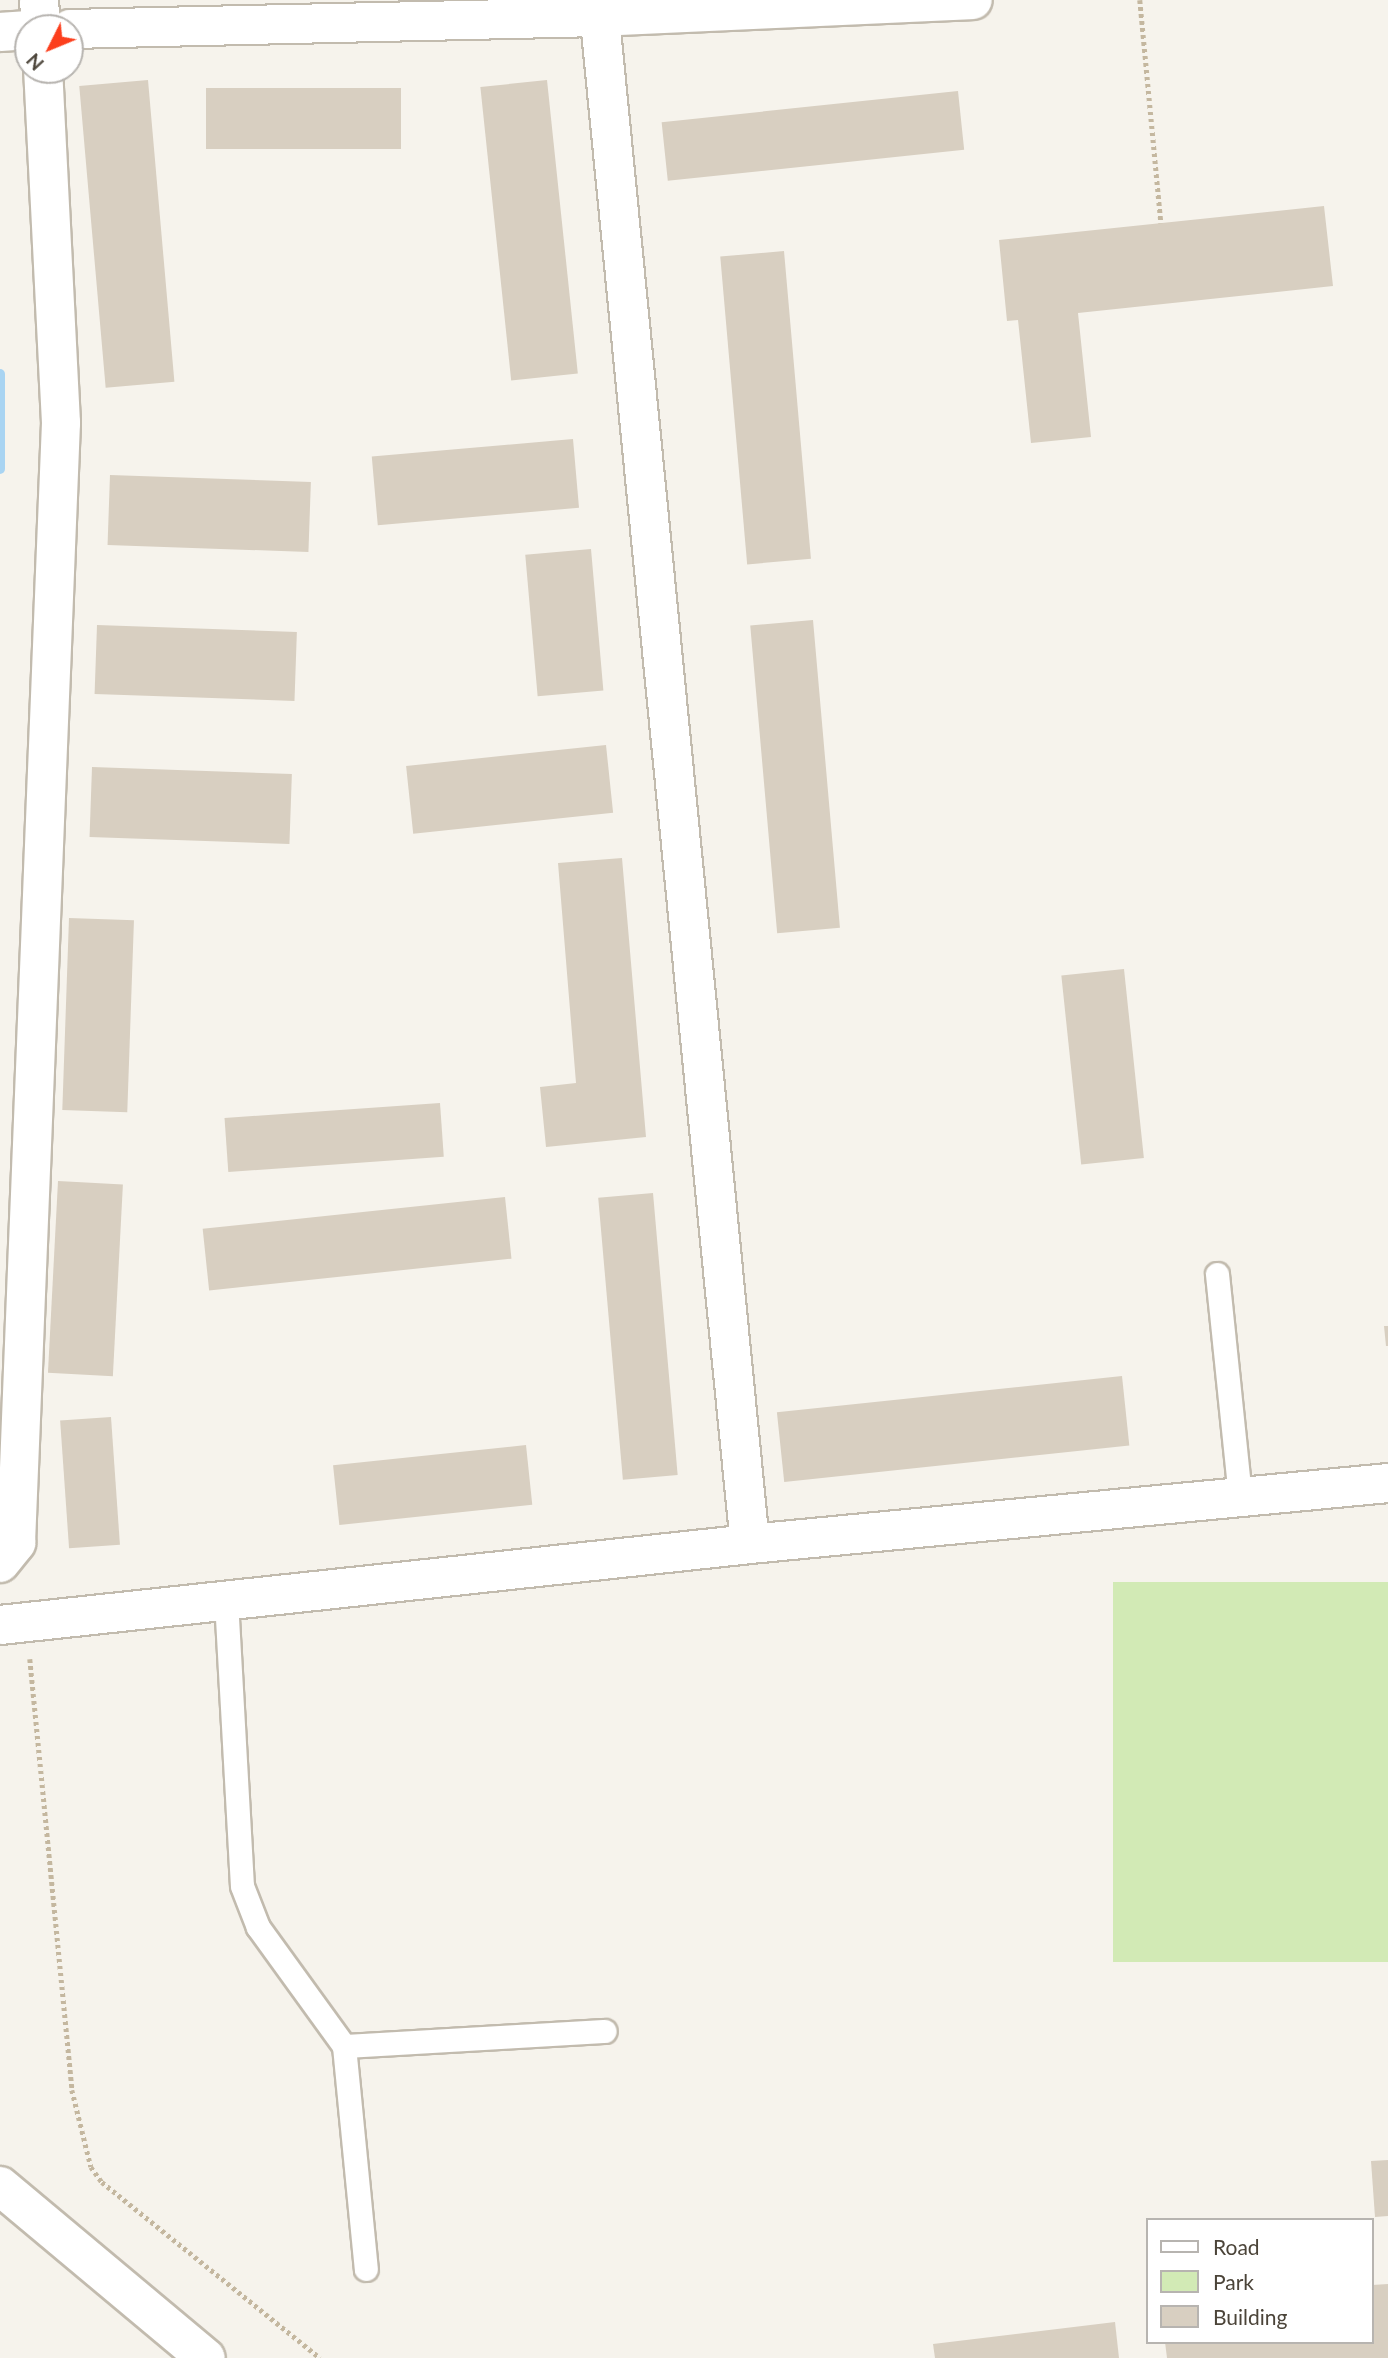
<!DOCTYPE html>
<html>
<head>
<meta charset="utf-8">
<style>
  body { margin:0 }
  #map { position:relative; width:1388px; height:2358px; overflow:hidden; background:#f6f3ec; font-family:Lato,sans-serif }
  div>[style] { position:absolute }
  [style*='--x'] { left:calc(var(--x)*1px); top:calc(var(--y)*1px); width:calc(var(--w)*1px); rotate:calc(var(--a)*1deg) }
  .green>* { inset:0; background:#d2eab5; transform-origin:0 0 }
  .stream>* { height:10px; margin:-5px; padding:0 5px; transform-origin:5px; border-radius:5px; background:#a9d4f2 }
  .building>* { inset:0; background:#d8cfc1; transform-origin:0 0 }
  .path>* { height:4.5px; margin-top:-2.25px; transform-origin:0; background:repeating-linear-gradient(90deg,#c4b79f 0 3.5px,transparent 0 7px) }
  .roads { filter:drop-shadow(2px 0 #c2bbae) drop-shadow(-2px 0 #c2bbae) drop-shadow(0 2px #c2bbae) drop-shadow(0 -2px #c2bbae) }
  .service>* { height:23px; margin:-11.5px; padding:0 11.5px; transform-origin:11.5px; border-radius:11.5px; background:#fff }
  .minor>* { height:38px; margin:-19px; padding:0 19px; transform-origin:19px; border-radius:19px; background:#fff }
  .tertiary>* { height:38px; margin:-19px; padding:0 19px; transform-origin:19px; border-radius:19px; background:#fff }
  span { translate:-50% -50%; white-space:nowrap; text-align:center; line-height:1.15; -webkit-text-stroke:5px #fff; paint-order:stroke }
  .legend { position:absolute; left:1146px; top:2218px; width:228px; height:126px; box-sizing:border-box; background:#fff; border:2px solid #b7b4b0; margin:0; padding:9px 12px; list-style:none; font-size:21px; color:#4b4439 }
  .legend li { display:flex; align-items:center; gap:14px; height:35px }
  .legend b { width:35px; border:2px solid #b7b4b0 }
  .north { position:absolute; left:14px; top:14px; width:70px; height:70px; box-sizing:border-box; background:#fff; border:2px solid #b7b4b0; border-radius:50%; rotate:227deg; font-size:19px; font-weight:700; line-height:28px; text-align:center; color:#4b4439 }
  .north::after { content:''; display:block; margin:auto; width:24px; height:32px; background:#fc3f1d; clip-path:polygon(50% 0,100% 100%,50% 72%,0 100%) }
</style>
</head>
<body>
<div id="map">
  <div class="green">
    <i style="left:1388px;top:1582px;width:380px;height:275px;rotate:90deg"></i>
  </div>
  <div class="stream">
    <i style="--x:0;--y:374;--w:95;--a:90"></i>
  </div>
  <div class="building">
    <i style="left:148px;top:80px;width:303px;height:69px;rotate:85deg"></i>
    <i style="left:547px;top:80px;width:295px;height:67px;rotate:84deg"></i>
    <i style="left:401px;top:88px;width:61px;height:195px;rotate:90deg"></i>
    <i style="left:958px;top:91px;width:59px;height:298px;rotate:84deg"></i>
    <i style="clip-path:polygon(1324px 206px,1333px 286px,1078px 313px,1091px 437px,1031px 443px,1018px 320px,1007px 321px,999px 240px)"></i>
    <i style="left:784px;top:251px;width:309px;height:64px;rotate:85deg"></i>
    <i style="left:573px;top:439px;width:69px;height:202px;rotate:85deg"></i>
    <i style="left:110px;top:475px;width:201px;height:70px;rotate:2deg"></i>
    <i style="left:591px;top:549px;width:142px;height:66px;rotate:85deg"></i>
    <i style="left:813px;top:620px;width:309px;height:63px;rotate:85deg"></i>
    <i style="left:97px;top:625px;width:200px;height:69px;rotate:2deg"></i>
    <i style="left:606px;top:745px;width:68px;height:201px;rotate:84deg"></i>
    <i style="left:92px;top:767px;width:200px;height:70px;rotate:2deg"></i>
    <i style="clip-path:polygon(622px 858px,646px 1137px,546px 1147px,540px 1087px,576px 1083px,558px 863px)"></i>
    <i style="left:69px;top:918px;width:65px;height:192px;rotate:2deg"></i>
    <i style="left:1124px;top:969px;width:190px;height:63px;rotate:84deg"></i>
    <i style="left:440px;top:1103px;width:54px;height:216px;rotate:86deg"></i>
    <i style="left:58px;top:1181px;width:65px;height:192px;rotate:3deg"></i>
    <i style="left:653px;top:1193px;width:283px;height:55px;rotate:85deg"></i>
    <i style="left:505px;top:1197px;width:62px;height:304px;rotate:84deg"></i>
    <i style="clip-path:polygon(1384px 1326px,1388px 1326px,1388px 1346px,1386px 1346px)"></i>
    <i style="left:1122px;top:1376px;width:70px;height:347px;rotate:84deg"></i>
    <i style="left:111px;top:1417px;width:128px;height:51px;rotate:86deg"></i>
    <i style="left:526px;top:1445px;width:60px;height:194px;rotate:84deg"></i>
    <i style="clip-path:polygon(1388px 2160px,1388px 2216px,1375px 2217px,1371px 2161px)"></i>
    <i style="clip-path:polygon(1388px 2284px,1388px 2358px,1167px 2358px,1165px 2342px,1372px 2342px,1372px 2285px)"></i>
    <i style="clip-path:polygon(1115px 2322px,1119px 2358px,935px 2358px,933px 2344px)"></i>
  </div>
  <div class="path">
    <i style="--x:1140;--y:0;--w:224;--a:84.6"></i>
    <i style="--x:30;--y:1659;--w:433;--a:84.4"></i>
    <i style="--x:72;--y:2090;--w:79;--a:76.1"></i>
    <i style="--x:91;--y:2167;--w:19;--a:54"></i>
    <i style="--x:102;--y:2182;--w:280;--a:38.9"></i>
  </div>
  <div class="roads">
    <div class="service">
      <i style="--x:1217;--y:1274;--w:224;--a:84.1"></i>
      <i style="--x:226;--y:1600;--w:286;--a:86.8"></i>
      <i style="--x:242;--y:1886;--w:44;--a:68.7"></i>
      <i style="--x:258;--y:1927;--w:147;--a:54.1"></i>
      <i style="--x:344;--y:2046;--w:224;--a:84.4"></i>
      <i style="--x:344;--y:2046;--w:261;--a:-3.3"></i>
    </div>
    <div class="minor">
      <i style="--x:39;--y:0;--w:28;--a:86"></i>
      <i style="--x:598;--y:0;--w:1551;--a:84.38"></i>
      <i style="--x:70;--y:29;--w:529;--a:-1.3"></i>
      <i style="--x:599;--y:17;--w:374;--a:-2.6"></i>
      <i style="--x:0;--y:1563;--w:26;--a:-51"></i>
      <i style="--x:16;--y:1543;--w:1121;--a:-87.7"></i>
      <i style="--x:61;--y:423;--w:353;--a:-92.9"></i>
    </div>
    <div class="tertiary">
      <i style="--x:0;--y:32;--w:28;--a:-4"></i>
      <i style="--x:0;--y:1625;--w:754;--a:-6.16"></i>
      <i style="--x:750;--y:1544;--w:641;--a:-5.46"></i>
      <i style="--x:0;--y:2186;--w:268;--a:39.9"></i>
    </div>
  </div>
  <ul class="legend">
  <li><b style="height:9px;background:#fff"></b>Road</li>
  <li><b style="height:19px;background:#d2eab5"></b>Park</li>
  <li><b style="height:19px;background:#d8cfc1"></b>Building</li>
  </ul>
  <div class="north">N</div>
</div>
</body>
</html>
